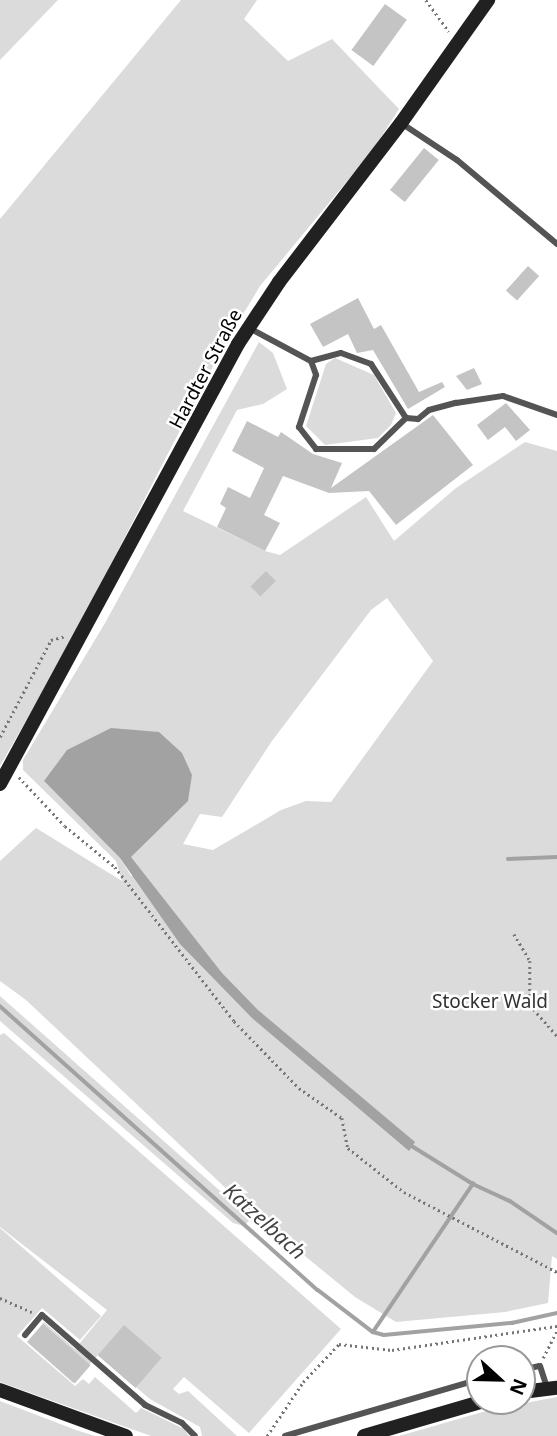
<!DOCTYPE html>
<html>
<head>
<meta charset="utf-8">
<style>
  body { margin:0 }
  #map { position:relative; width:557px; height:1436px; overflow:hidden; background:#fff; font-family:"Noto Sans",sans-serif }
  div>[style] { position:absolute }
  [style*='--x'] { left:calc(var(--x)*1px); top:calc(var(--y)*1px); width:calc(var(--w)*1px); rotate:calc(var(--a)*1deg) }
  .green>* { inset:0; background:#dbdbdb }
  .water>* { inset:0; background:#a2a2a2 }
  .stream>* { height:3.5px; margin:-1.75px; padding:0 1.75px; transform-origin:1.75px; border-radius:1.75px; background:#a2a2a2 }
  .building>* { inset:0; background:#c4c4c4; transform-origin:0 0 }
  .path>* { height:2.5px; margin-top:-1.25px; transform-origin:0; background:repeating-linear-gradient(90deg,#767676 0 2px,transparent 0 5.5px) }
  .lane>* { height:6px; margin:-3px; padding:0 3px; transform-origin:3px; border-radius:3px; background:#545454 }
  .secondary>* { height:14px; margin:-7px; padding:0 7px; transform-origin:7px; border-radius:7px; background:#212121 }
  span { translate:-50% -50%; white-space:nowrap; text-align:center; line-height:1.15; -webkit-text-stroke:5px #fff; paint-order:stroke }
  .street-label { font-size:19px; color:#000 }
  .park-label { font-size:19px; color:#323232 }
  .water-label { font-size:21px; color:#434343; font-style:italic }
  .north { position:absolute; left:466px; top:1345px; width:70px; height:70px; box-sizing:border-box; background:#fff; border:2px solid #999; border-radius:50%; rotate:112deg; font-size:19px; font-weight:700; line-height:28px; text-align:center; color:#000 }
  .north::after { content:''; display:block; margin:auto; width:24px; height:32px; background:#000; clip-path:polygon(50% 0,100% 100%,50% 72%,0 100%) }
</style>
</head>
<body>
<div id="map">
  <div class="green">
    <i style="clip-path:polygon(0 0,58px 0,0 60px)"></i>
    <i style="clip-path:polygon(181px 0,257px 0,244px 19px,288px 61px,332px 39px,399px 109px,372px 151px,260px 286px,222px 349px,66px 651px,0 766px,0 219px)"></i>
    <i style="clip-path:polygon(evenodd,259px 342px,273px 353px,287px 389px,263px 404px,237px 410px,183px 511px,265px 551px,280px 555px,366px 497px,394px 541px,456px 488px,525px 442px,557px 451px,557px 1259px,552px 1256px,548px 1303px,505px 1312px,396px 1322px,355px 1297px,250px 1211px,26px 1000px,0 981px,0 861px,36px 828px,122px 881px,116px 861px,23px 770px,23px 760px,105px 623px,259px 342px,387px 598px,433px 661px,331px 802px,306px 801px,281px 810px,213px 850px,183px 844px,200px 814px,222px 817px,272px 741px,371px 610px,387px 598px,259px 342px,44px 781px,155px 829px,130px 857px,140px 871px,131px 876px,120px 858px,44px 781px)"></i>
    <i style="clip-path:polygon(335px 358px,374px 375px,396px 413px,391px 425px,378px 438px,325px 445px,306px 426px,326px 364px)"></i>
    <i style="clip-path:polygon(0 996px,245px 1213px,249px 1221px,244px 1226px,233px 1223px,0 1021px)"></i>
    <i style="clip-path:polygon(4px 1033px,341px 1329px,249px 1433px,184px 1377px,173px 1389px,179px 1394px,188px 1391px,237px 1436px,202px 1436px,200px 1427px,150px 1399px,98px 1355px,73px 1383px,27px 1342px,44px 1322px,75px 1349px,107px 1310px,0 1227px,0 1035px)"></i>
    <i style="clip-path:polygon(0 1228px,101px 1316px,80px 1340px,42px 1308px,17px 1336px,75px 1386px,83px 1379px,89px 1384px,95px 1377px,136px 1413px,141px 1408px,184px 1429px,189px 1436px,151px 1436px,0 1382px)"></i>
    <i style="clip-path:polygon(557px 1397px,557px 1436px,399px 1436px,493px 1409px)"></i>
    <i style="clip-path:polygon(0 1401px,76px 1430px,95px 1436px,0 1436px)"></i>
  </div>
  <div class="water">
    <i style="clip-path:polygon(111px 728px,159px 732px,182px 753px,192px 775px,188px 801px,131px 857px,222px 973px,258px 1010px,415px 1142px,409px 1151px,252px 1018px,180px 944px,120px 858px,44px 781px,67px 750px)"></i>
  </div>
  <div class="stream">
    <i style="--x:508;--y:859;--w:49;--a:-2.3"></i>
    <i style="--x:0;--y:1006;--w:426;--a:41.8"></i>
    <i style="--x:318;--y:1290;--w:69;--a:37.4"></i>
    <i style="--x:373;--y:1332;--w:11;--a:15"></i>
    <i style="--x:384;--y:1335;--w:129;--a:-5.4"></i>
    <i style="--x:512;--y:1323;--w:46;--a:-12.5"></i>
    <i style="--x:412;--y:1146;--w:72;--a:31.9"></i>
    <i style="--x:473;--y:1184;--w:41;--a:24.7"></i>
    <i style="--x:510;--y:1201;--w:57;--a:34.2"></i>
    <i style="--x:373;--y:1332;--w:179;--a:-56"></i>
  </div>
  <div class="building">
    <i style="left:385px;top:4px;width:27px;height:57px;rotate:36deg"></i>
    <i style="left:424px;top:148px;width:19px;height:54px;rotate:39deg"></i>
    <i style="left:528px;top:266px;width:15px;height:33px;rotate:42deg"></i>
    <i style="clip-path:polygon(358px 298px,374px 329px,381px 325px,419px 392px,442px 382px,445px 387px,408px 409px,373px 350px,357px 353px,348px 334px,323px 347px,310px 324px)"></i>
    <i style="clip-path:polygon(474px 368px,482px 384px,467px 390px,456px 376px)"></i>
    <i style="clip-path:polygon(506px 403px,530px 430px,516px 441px,505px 427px,488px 440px,477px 425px)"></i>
    <i style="clip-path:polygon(433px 415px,473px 465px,396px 525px,369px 491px,329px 493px,283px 476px,264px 515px,280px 523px,265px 551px,217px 527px,226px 508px,220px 504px,228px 487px,250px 498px,264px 468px,232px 451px,247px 421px,278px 437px,281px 432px,313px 454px,342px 463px,331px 488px)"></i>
    <i style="left:266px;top:571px;width:14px;height:22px;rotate:45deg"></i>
    <i style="left:43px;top:1324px;width:63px;height:24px;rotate:41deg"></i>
    <i style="left:124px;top:1325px;width:50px;height:40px;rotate:41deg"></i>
  </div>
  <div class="path">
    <i style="--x:426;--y:0;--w:39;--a:54"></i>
    <i style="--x:0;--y:737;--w:110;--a:-62.3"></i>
    <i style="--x:51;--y:640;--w:16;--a:-15"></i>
    <i style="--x:19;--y:777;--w:67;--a:46.8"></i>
    <i style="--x:65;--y:826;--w:65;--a:39.4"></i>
    <i style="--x:115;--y:867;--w:195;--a:52.3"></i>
    <i style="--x:234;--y:1021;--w:93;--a:45.9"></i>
    <i style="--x:299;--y:1088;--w:52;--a:34.9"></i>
    <i style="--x:342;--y:1118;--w:31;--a:79"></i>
    <i style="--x:348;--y:1148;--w:71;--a:38.2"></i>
    <i style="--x:404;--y:1192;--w:173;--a:27.6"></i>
    <i style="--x:514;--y:934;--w:31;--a:59"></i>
    <i style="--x:530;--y:961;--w:44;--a:90"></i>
    <i style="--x:530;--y:1005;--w:41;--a:48.9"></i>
    <i style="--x:0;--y:1298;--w:35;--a:24"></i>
    <i style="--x:543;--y:1358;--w:30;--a:-63"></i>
    <i style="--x:267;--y:1436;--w:65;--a:-56.3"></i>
    <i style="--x:303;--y:1382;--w:52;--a:-46.5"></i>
    <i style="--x:339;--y:1344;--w:53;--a:6.5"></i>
    <i style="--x:392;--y:1350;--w:167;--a:-8.3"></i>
  </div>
  <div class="lane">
    <i style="--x:401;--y:123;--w:67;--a:33.5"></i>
    <i style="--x:457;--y:160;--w:131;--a:40"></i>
    <i style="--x:251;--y:329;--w:68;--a:28.1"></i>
    <i style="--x:311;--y:361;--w:31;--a:-15"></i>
    <i style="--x:341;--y:353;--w:32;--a:20"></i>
    <i style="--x:371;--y:364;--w:64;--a:57.1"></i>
    <i style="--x:406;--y:418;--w:12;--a:5"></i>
    <i style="--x:418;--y:419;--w:14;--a:-39"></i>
    <i style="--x:429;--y:410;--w:28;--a:-15"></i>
    <i style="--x:456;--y:403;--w:48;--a:-8.5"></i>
    <i style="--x:503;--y:396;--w:57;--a:19.4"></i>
    <i style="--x:311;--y:361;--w:15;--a:70"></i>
    <i style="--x:316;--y:375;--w:55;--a:108.1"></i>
    <i style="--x:299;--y:427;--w:28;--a:52"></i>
    <i style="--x:316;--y:449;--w:58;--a:0"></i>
    <i style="--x:374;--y:449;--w:45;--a:-44.1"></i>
    <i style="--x:25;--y:1335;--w:26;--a:-50"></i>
    <i style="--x:42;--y:1315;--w:137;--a:41.1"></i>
    <i style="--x:145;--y:1405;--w:41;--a:25.9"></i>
    <i style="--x:182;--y:1423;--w:18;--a:45"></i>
    <i style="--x:522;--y:1370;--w:18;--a:-13"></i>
    <i style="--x:540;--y:1366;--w:23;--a:72"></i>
    <i style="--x:285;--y:1436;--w:203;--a:-16.3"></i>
  </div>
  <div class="secondary">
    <i style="--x:0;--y:784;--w:500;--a:-61.59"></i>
    <i style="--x:238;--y:344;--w:74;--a:-56.5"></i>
    <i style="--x:279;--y:282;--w:200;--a:-52.5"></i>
    <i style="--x:401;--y:123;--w:151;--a:-54.7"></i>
    <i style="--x:0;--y:1390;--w:134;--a:20.1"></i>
    <i style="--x:522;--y:1392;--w:35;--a:-7"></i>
    <i style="--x:364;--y:1436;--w:125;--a:-16.3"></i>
  </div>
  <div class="street-label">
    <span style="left:206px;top:369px;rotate:-62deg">Hardter Straße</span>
  </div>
  <div class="park-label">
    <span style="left:490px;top:1002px">Stocker Wald</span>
  </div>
  <div class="water-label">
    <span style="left:265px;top:1221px;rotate:42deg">Katzelbach</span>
  </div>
  <div class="north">N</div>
</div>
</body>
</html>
